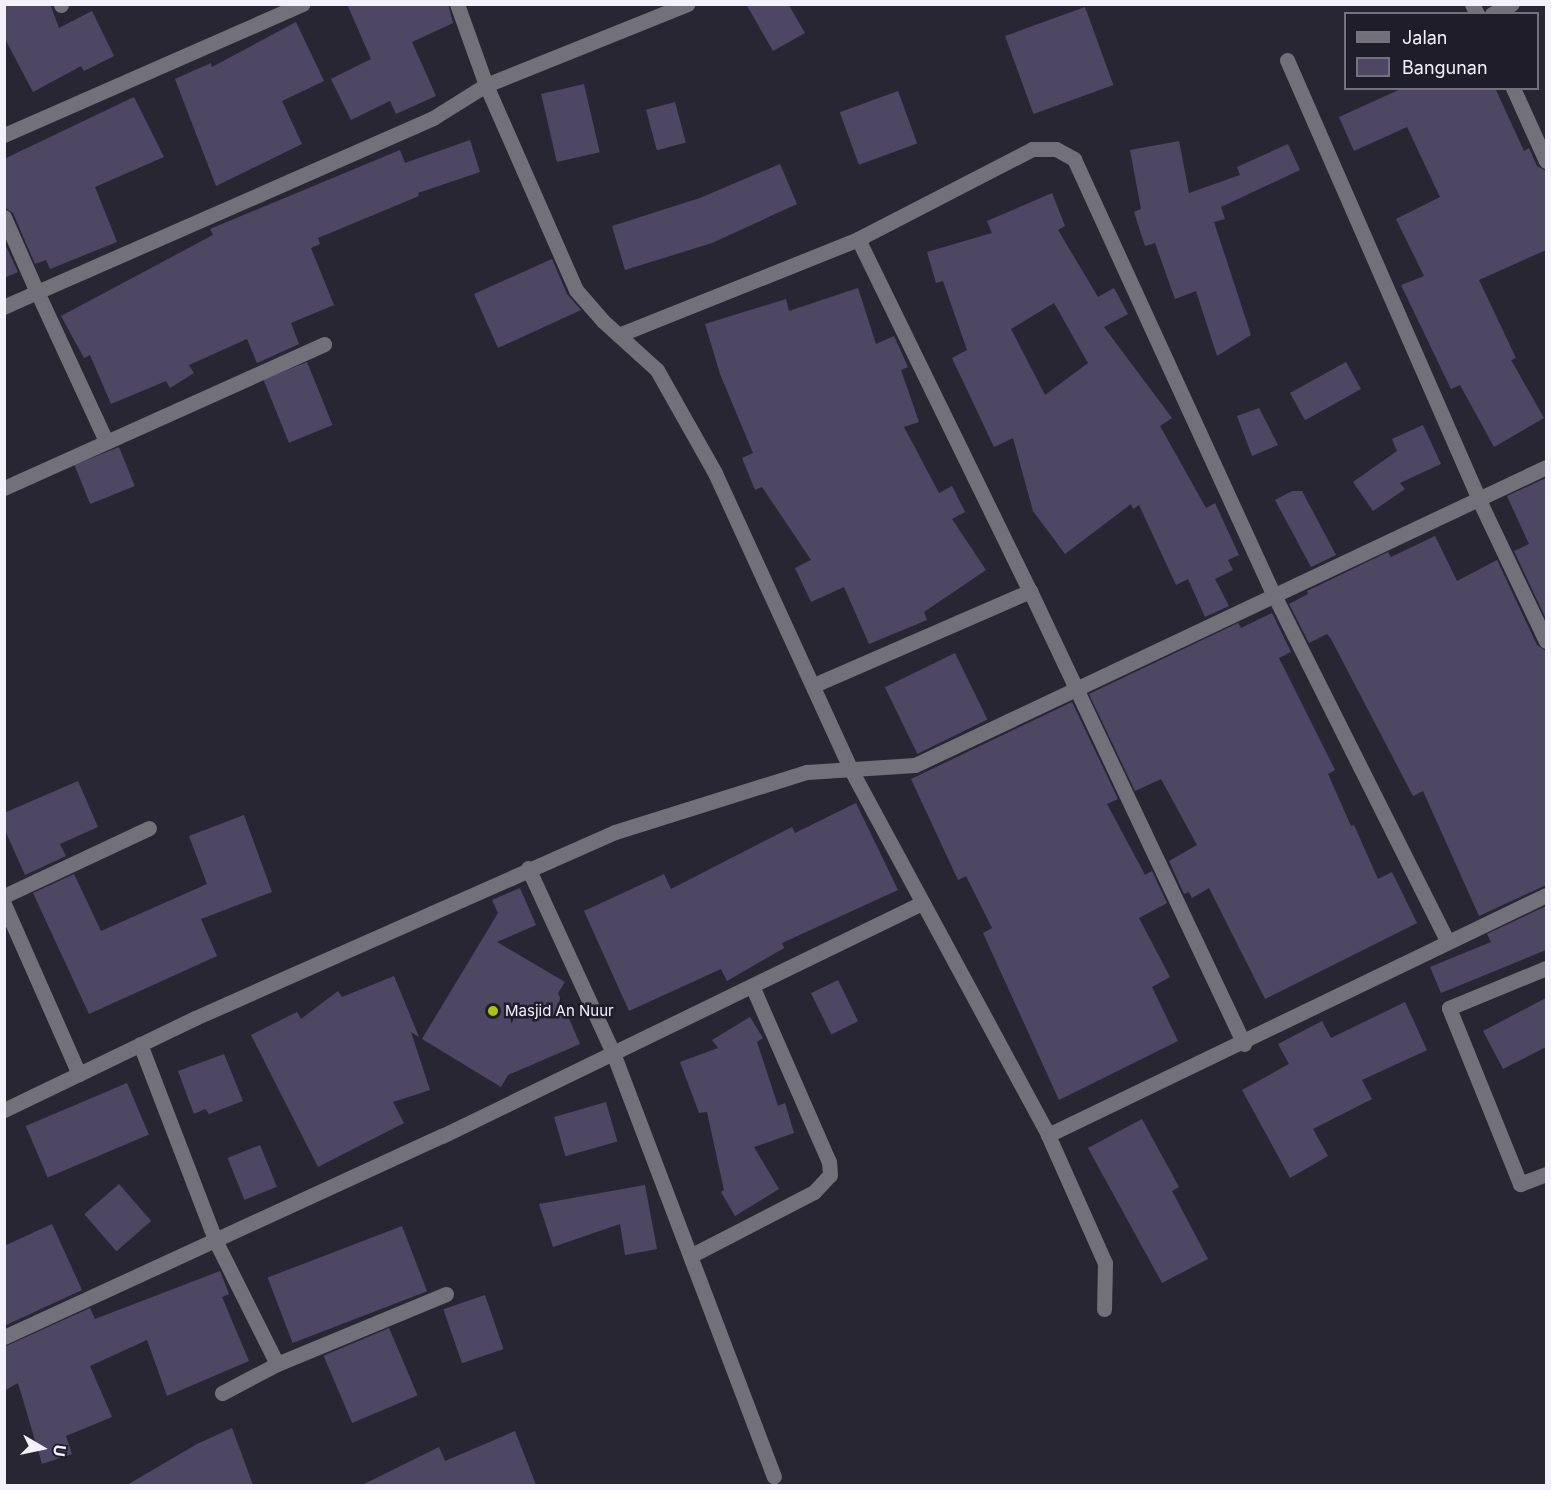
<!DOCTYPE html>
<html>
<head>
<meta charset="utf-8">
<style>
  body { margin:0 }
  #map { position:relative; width:1551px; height:1490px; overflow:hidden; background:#292634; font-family:Inter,sans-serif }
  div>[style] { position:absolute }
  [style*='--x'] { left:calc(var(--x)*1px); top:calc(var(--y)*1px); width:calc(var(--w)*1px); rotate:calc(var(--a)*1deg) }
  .building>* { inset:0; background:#4e4764; transform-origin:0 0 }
  .minor>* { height:15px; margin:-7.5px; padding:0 7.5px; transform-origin:7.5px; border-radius:7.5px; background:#727179 }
  .dots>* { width:16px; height:16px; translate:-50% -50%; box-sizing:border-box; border:3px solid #201d2a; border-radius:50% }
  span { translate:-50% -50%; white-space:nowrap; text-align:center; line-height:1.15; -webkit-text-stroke:5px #201d2a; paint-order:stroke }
  .poi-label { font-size:15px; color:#f3f1fa }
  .left { translate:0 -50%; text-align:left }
  .frame { position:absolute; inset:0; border:6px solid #f3f1fa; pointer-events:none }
  .legend { position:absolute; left:1344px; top:12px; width:195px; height:78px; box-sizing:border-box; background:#201d2a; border:2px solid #74727d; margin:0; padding:8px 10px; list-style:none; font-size:18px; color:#f3f1fa }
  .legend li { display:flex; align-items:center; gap:12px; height:30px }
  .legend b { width:30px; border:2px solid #74727d }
  .north { position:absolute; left:12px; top:1418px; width:60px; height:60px; -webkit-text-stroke:4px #201d2a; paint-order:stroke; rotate:99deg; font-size:16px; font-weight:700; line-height:24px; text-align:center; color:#f3f1fa }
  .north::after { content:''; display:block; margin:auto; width:21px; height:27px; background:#f3f1fa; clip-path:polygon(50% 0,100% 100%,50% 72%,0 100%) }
</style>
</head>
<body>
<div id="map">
  <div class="building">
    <i style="clip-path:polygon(4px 4px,50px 4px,59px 28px,92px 11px,114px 56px,84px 71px,81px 66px,33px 92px,4px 37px)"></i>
    <i style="clip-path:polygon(347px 4px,448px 4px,453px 23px,412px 42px,436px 96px,396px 114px,390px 101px,351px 120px,331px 79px,371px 59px)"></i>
    <i style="clip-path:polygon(746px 4px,788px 4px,805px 33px,773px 51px)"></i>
    <i style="left:1085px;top:7px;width:83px;height:85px;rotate:70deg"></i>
    <i style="clip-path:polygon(296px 22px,324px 81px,282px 101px,302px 144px,216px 186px,175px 79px,211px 63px,212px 67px)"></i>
    <i style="left:584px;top:84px;width:70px;height:44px;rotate:77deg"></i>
    <i style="clip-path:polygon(1403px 88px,1495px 88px,1524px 151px,1529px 148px,1537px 166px,1546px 171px,1546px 250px,1479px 280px,1516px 358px,1511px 360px,1544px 418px,1494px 447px,1460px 385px,1451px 389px,1401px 285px,1424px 276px,1396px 219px,1440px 197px,1407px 127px,1354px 151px,1339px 117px)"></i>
    <i style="left:898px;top:91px;width:56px;height:62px;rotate:70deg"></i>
    <i style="clip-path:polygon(134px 97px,164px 157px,95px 187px,117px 242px,50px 269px,46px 260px,35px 264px,13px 213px,4px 207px,4px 159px)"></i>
    <i style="left:675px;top:102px;width:42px;height:30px;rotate:75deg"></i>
    <i style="clip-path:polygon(470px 140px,480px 172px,418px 193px,419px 196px,318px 238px,320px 244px,311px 248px,334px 305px,291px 323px,299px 344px,257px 363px,247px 339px,189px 365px,194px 373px,170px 388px,166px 381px,111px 404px,90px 355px,84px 358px,61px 316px,213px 235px,210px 229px,400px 150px,405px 163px)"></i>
    <i style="clip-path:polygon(1179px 141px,1189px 193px,1240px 175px,1237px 167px,1288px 144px,1300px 170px,1221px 207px,1225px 219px,1214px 222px,1251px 335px,1217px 356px,1196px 291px,1175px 299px,1155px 243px,1145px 246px,1134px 212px,1141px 209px,1130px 150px)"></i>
    <i style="clip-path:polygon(780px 164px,797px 204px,712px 243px,625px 270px,612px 226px,700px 198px)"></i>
    <i style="clip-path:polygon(evenodd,1052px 193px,1065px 226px,1058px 230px,1098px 297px,1114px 288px,1128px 314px,1104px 327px,1172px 418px,1160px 426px,1206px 508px,1215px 503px,1239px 555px,1228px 560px,1233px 570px,1215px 579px,1229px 606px,1205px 617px,1188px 579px,1176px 585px,1139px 505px,1133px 509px,1131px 504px,1065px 554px,1033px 511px,1013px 438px,994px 447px,952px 358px,967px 350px,943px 281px,936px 283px,927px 252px,992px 233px,987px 221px,1052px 193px,1054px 303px,1088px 363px,1045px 395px,1011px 329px,1054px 303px)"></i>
    <i style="clip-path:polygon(4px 242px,18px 272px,4px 278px)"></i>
    <i style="clip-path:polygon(552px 259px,567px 294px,581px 310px,498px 348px,474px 294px)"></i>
    <i style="clip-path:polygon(858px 288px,876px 344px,894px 336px,908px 367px,901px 370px,919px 422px,904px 427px,939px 493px,952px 486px,965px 512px,952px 519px,986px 570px,924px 612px,927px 620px,869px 644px,844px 587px,811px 602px,795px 568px,811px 560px,762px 487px,755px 490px,742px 458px,753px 453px,720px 374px,705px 324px,786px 299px,789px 311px)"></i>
    <i style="left:307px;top:362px;width:68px;height:47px;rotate:68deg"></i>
    <i style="left:1346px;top:362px;width:31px;height:64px;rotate:61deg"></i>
    <i style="clip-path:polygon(1259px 408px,1278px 445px,1252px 456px,1237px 416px)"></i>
    <i style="clip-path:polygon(1423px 425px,1441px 464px,1400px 483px,1405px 489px,1373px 511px,1353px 482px,1397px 451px,1392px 439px)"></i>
    <i style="left:119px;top:447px;width:42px;height:48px;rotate:68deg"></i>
    <i style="clip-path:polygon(1546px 478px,1546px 619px,1514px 551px,1529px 544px,1507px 496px)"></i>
    <i style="clip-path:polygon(1292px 491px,1302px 491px,1336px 555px,1311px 567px,1275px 500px)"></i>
    <i style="clip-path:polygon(1435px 536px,1457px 581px,1497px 560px,1537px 645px,1546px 651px,1546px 885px,1479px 916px,1423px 791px,1413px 796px,1331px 639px,1327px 634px,1309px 643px,1289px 604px,1308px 594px,1307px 591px,1388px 552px,1391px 557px)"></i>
    <i style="clip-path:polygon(1272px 613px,1291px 652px,1279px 658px,1335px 770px,1328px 774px,1351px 826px,1354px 825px,1378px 879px,1392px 872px,1417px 923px,1265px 999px,1209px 888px,1192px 898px,1189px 892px,1184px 894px,1169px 861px,1197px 845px,1161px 779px,1135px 791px,1089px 694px,1238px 623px,1241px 628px)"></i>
    <i style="left:955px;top:653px;width:74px;height:78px;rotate:64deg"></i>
    <i style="clip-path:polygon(1072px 702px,1118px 799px,1107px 804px,1145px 875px,1152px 871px,1167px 903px,1139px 918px,1170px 977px,1152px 987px,1178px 1041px,1059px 1100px,983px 933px,992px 928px,966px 876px,958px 880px,911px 779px)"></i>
    <i style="clip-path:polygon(78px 781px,98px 827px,60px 844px,66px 856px,25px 875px,4px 828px,4px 813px)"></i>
    <i style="clip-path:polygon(856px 803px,898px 890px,782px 943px,784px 948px,727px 981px,721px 969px,629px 1011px,584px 911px,664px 874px,671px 889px,792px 827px,795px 833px)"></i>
    <i style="clip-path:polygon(244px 815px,272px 892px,201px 919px,217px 956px,89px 1014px,33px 893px,74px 874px,101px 931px,207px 884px,189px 836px)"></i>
    <i style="clip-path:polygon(520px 888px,536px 925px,497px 942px,565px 982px,558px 993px,580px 1044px,508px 1075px,501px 1087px,422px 1039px,498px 913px,492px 900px)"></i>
    <i style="clip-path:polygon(1546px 906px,1546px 950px,1441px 993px,1430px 967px,1491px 942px,1487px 934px)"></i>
    <i style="clip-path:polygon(394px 976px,419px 1037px,411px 1032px,430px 1090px,393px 1102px,404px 1123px,318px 1167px,251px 1035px,297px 1012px,301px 1019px,338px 991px,342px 997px)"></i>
    <i style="left:838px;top:980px;width:46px;height:30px;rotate:64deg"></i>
    <i style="clip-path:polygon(1546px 998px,1546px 1047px,1503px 1069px,1483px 1031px)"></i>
    <i style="clip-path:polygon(1405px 1002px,1427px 1050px,1362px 1080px,1372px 1099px,1313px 1129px,1328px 1156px,1290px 1178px,1242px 1090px,1289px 1064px,1278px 1044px,1322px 1021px,1331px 1038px)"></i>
    <i style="clip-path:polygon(750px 1017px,763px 1038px,757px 1042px,778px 1106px,785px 1103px,794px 1133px,754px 1147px,779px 1189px,735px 1216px,721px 1192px,724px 1190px,707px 1112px,699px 1113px,680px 1062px,718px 1048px,712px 1040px)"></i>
    <i style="clip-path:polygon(224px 1054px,243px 1101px,209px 1114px,205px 1109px,194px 1114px,178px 1071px)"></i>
    <i style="left:127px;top:1083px;width:56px;height:110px;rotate:67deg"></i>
    <i style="left:606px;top:1102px;width:41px;height:54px;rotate:74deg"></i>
    <i style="clip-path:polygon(1142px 1119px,1179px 1187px,1172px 1191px,1208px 1259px,1162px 1283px,1088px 1148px)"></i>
    <i style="left:260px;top:1145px;width:45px;height:35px;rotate:68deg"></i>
    <i style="left:119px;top:1184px;width:49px;height:46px;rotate:49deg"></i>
    <i style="clip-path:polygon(645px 1185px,657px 1249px,625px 1255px,620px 1224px,553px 1247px,539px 1204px)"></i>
    <i style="clip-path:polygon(52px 1224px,82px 1290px,4px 1326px,4px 1246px)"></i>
    <i style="left:402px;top:1226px;width:70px;height:144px;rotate:69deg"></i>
    <i style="clip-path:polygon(220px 1271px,229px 1294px,222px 1297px,249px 1361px,167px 1396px,147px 1340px,90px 1366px,112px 1417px,66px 1436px,72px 1454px,42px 1464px,18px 1383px,4px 1391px,4px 1347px,90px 1308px,95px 1319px)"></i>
    <i style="left:485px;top:1295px;width:57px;height:44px;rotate:71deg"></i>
    <i style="left:389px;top:1328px;width:73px;height:71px;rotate:67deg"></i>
    <i style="clip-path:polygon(232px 1428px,253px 1485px,127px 1485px,197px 1444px)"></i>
    <i style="clip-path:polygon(515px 1431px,536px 1485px,362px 1485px,439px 1447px,445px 1461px)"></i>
  </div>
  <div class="minor">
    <i style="--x:61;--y:4;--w:1;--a:90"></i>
    <i style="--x:457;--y:4;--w:86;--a:70.3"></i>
    <i style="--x:486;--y:85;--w:224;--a:66.3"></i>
    <i style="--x:576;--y:290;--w:41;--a:48.9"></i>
    <i style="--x:603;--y:321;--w:73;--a:42.2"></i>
    <i style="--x:657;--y:370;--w:118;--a:60.6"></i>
    <i style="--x:715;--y:473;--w:327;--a:65.4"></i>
    <i style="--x:851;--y:770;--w:415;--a:61.6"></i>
    <i style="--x:1048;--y:1135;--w:140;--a:66"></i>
    <i style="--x:1105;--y:1263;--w:46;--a:91.2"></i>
    <i style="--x:1472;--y:4;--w:11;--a:63"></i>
    <i style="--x:1492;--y:14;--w:22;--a:-27"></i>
    <i style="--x:1287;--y:60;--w:480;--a:66.4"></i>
    <i style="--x:1479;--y:500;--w:156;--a:64.6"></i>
    <i style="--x:1513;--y:88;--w:80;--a:65.7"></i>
    <i style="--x:4;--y:135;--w:326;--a:-23.7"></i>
    <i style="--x:4;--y:217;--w:82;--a:66.3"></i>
    <i style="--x:37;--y:292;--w:36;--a:156"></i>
    <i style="--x:858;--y:239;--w:392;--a:64"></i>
    <i style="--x:1030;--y:591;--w:501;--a:64.71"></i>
    <i style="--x:621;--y:334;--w:255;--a:-21.8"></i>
    <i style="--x:858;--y:239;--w:196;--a:-27.3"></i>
    <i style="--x:1032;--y:149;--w:24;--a:0"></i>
    <i style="--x:1056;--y:149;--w:21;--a:29"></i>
    <i style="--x:1074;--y:159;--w:477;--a:65.4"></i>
    <i style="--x:1273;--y:593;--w:390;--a:63.4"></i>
    <i style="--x:106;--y:441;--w:164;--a:-114.8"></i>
    <i style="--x:37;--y:292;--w:433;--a:-23.7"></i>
    <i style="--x:433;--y:118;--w:62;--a:-31.9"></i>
    <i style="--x:486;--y:85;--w:217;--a:-21.9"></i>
    <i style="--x:4;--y:488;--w:351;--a:-24.2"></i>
    <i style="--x:814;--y:685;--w:236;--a:-23.5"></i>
    <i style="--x:528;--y:868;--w:204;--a:65.3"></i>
    <i style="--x:613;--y:1053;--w:453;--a:69.2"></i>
    <i style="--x:4;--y:896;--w:160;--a:-25.1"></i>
    <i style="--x:4;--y:904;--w:186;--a:66.2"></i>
    <i style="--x:1546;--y:968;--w:105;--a:157.6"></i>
    <i style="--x:1449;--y:1008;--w:190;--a:68"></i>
    <i style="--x:1520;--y:1184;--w:28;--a:-21"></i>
    <i style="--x:140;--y:1044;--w:212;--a:69"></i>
    <i style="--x:216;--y:1242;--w:136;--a:63.4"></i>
    <i style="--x:4;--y:1110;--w:212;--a:-25.7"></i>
    <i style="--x:195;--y:1018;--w:459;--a:-23.9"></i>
    <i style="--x:615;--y:832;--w:201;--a:-17.4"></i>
    <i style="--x:807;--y:772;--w:108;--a:-3.7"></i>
    <i style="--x:915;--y:765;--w:698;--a:-25.28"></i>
    <i style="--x:1048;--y:1135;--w:553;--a:-25.73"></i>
    <i style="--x:692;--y:1255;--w:137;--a:-27.3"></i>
    <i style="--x:814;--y:1192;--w:23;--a:-47"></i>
    <i style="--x:830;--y:1175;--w:13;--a:-94"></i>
    <i style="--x:829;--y:1162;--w:192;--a:-113.6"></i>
    <i style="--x:4;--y:1337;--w:482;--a:-24.7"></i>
    <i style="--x:442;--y:1136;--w:534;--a:-25.89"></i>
    <i style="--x:222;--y:1393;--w:62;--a:-27.8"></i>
    <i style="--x:277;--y:1364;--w:183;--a:-22.5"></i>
  </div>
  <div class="dots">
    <i style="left:493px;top:1011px;background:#afc504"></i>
  </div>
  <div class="poi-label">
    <span class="left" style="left:505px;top:1011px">Masjid An Nuur</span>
  </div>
  <div class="frame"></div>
  <ul class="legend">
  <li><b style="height:8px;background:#727179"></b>Jalan</li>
  <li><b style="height:16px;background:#4e4764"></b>Bangunan</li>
  </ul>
  <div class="north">U</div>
</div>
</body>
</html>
